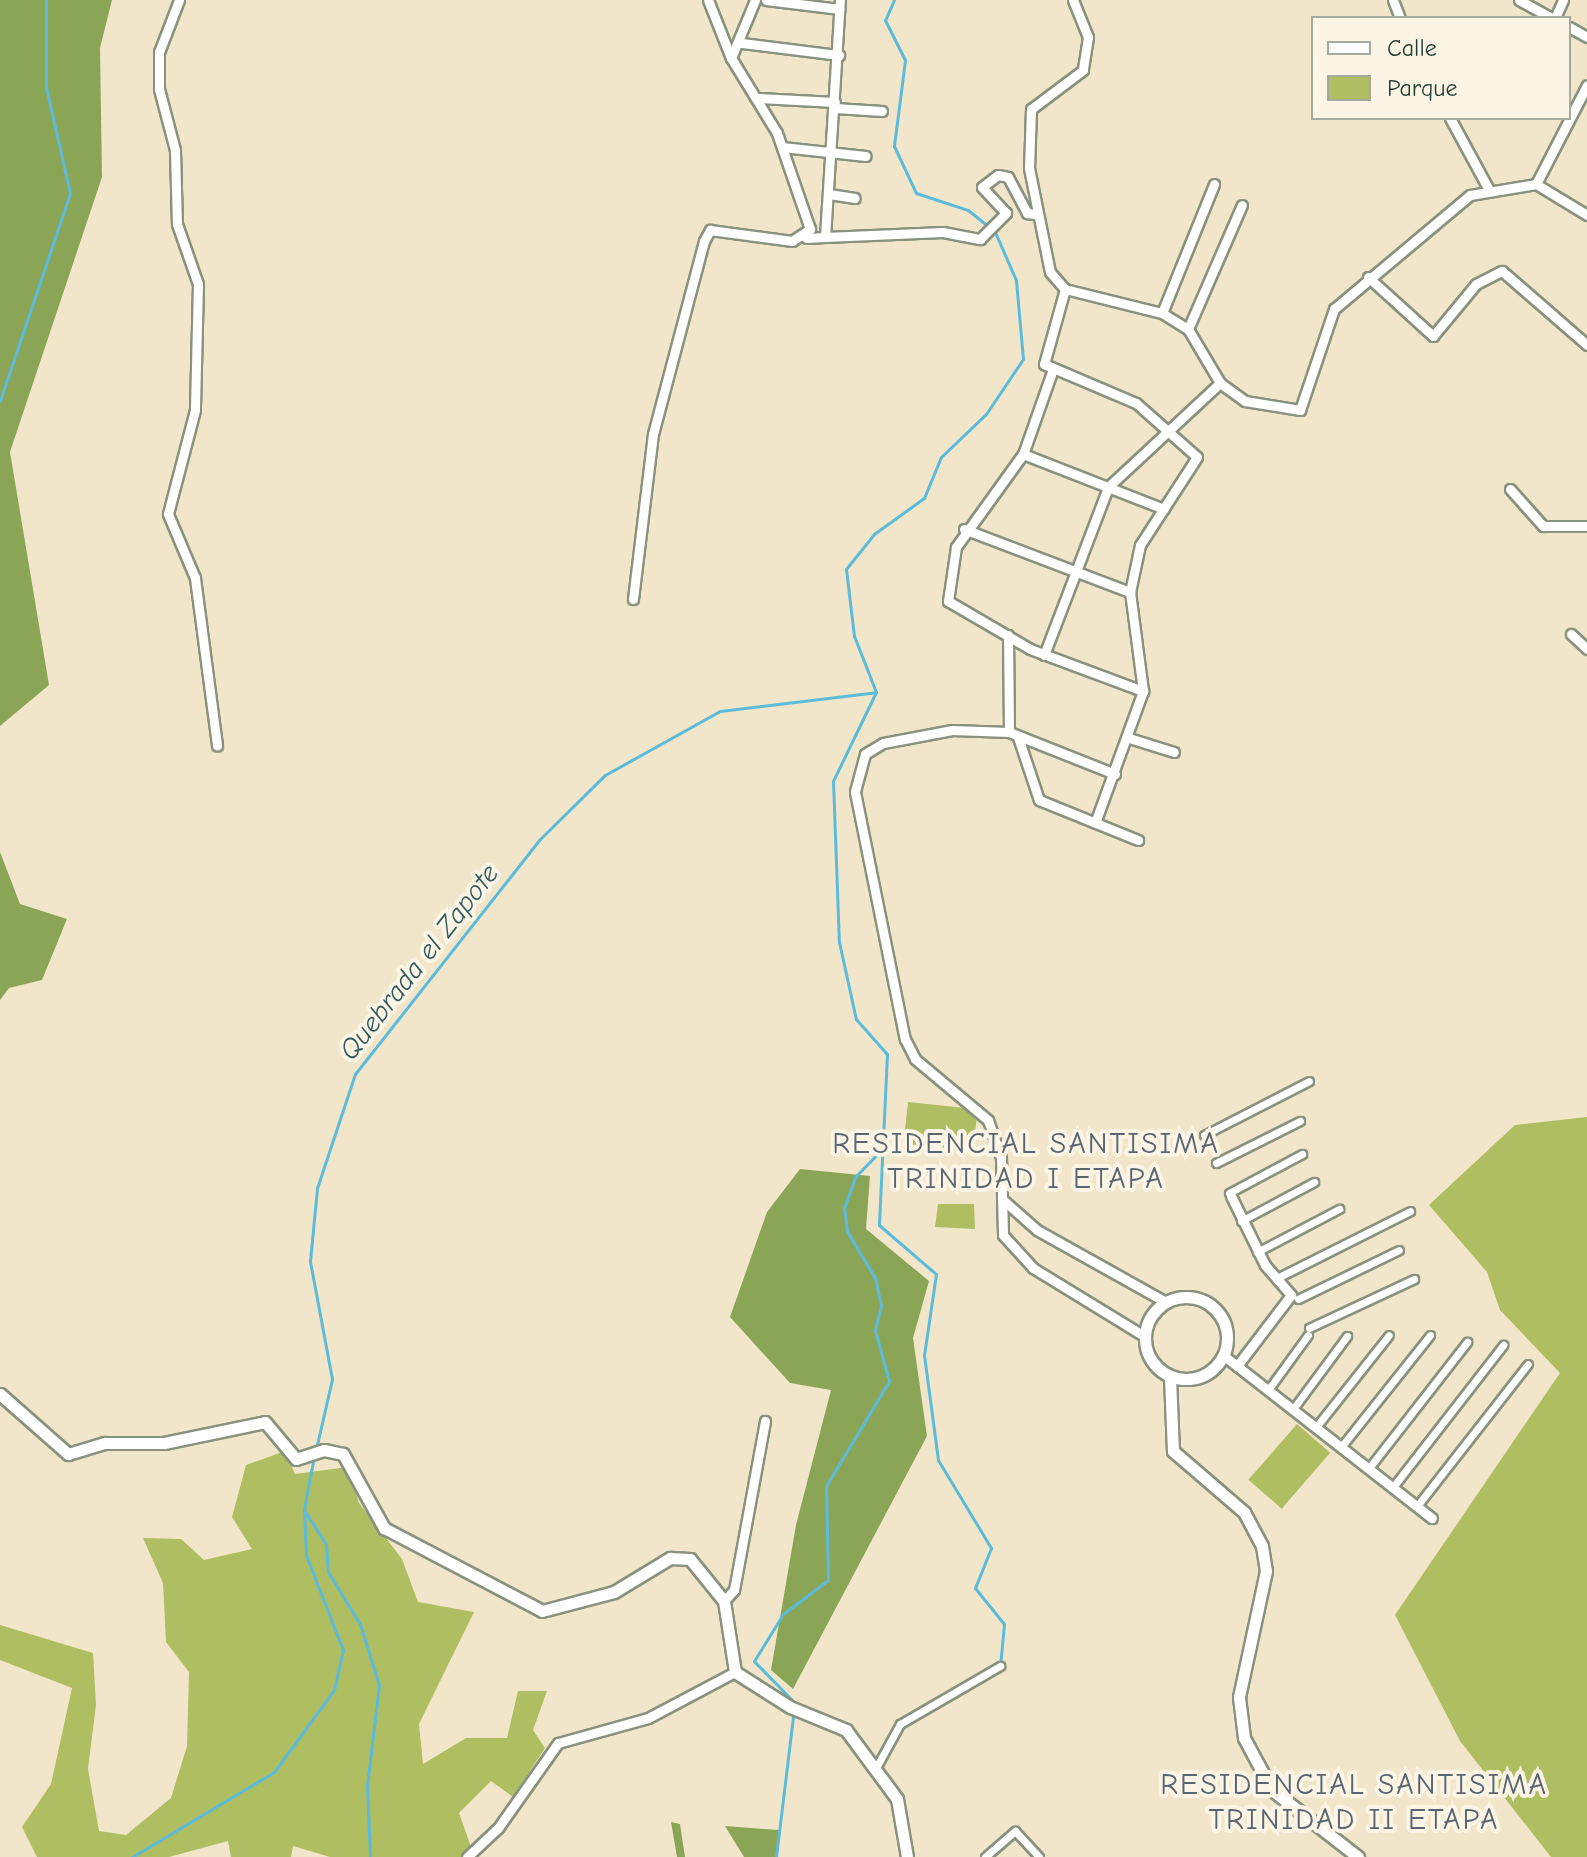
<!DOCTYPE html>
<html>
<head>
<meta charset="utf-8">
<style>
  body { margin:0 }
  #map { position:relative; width:1587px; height:1857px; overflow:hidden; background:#f1e6c9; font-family:"Comic Neue",sans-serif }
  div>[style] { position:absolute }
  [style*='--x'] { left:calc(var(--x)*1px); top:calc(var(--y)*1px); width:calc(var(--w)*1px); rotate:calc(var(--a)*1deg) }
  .green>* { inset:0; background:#afbe61; transform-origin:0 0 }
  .forest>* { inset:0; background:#8ba557 }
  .stream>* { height:3px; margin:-1.5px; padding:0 1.5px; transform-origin:1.5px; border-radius:1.5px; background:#5cbbda }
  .roads { filter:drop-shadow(2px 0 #88927e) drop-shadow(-2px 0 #88927e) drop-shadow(0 2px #88927e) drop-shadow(0 -2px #88927e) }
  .pedestrian>* { height:7px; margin:-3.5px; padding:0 3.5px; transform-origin:3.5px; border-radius:3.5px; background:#fff }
  .minor>* { height:9px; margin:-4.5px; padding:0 4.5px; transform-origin:4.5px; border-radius:4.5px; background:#fff }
  .tertiary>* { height:11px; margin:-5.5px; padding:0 5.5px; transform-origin:5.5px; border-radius:5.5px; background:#fff }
  .tertiary>.ring { margin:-5.5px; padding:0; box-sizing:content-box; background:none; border:11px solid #fff; border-radius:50% }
  span { translate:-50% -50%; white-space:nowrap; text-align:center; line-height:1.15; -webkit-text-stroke:8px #fcf5e5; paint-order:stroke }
  .water-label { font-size:28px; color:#2e5c5e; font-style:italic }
  .quarter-label { font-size:30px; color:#586672; letter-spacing:2px }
  .legend { position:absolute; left:1311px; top:16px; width:260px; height:104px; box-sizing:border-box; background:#fcf5e5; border:2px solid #a4ab9e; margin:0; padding:10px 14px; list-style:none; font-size:24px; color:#1f3d34 }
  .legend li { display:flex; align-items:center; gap:16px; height:40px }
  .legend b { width:40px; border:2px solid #a4ab9e }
</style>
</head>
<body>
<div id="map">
  <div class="green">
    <i style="left:908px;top:1102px;width:70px;height:42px;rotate:6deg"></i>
    <i style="clip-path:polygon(1587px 1117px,1587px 1857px,1551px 1857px,1460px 1741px,1395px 1615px,1560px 1373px,1500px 1310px,1487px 1272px,1429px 1205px,1515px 1125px)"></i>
    <i style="clip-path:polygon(938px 1204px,974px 1204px,975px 1229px,935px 1227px)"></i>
    <i style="left:1297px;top:1424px;width:44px;height:74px;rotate:41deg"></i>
    <i style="clip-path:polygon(285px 1451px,295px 1474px,348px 1467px,359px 1503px,402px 1559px,418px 1602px,474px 1612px,419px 1724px,423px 1764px,466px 1738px,507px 1738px,518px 1691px,547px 1691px,533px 1730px,545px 1748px,513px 1797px,491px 1781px,459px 1813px,471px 1847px,462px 1857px,330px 1857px,293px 1846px,291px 1857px,231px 1857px,228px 1841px,169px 1857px,37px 1857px,22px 1827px,51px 1784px,72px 1688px,0 1660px,0 1625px,93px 1653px,96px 1705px,88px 1769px,99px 1831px,126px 1835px,171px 1798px,187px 1746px,189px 1672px,166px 1642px,163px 1583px,143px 1538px,181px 1539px,204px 1560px,252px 1549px,232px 1517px,246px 1465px)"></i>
  </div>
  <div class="forest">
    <i style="clip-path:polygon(0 0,112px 0,100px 48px,102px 177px,10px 452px,49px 685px,0 726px)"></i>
    <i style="clip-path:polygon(0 852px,20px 904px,67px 919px,42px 980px,9px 988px,0 1000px)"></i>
    <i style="clip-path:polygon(800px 1169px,870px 1176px,866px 1229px,929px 1281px,913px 1338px,927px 1436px,793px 1689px,771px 1670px,796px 1525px,831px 1390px,790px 1383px,730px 1317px,767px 1212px)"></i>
    <i style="clip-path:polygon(671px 1822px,680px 1824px,685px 1857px,677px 1857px)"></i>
    <i style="clip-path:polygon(725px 1826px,779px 1830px,776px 1857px,744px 1857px)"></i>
  </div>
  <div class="stream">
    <i style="--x:894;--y:0;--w:22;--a:114"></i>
    <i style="--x:885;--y:20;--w:45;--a:63.4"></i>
    <i style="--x:905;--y:60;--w:87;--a:97.3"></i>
    <i style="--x:894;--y:146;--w:52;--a:64.9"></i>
    <i style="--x:916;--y:193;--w:55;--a:18.1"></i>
    <i style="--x:968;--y:210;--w:26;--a:39"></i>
    <i style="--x:0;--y:401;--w:219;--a:-71.4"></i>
    <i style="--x:70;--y:193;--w:109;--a:-102.8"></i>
    <i style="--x:46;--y:87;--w:87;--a:-90"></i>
    <i style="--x:876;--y:692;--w:99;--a:115.8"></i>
    <i style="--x:833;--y:781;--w:161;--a:87.9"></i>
    <i style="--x:839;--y:942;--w:79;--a:77.6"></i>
    <i style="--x:856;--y:1019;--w:47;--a:48.5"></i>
    <i style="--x:887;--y:1054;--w:171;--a:92.7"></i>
    <i style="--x:879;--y:1225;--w:75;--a:40.7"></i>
    <i style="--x:936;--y:1274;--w:82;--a:98.4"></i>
    <i style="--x:924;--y:1355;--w:106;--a:82.4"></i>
    <i style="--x:938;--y:1460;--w:103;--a:58.9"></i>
    <i style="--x:991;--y:1548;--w:43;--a:111.8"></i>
    <i style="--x:975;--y:1588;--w:46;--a:51.1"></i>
    <i style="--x:1004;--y:1624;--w:42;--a:95.4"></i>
    <i style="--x:876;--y:692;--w:60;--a:-111.4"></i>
    <i style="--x:854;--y:636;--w:67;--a:-96.8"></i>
    <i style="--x:846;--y:569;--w:45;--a:-51.3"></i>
    <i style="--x:874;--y:534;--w:62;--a:-35.8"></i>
    <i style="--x:924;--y:498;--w:44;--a:-67.5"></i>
    <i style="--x:941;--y:457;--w:62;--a:-43.7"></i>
    <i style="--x:986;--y:414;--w:66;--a:-56.1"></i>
    <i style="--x:1023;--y:359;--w:79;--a:-95.1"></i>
    <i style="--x:1016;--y:280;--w:55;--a:-113.7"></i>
    <i style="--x:316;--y:1449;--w:72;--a:-77.1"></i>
    <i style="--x:332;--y:1379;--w:120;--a:-100.6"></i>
    <i style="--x:310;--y:1261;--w:73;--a:-84.5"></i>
    <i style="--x:317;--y:1188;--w:120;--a:-71.6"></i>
    <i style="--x:355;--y:1074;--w:299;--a:-51.8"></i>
    <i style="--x:540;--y:839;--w:91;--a:-44.6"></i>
    <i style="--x:605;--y:775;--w:132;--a:-29.1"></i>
    <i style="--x:720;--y:711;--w:157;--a:-6.9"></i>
    <i style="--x:304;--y:1510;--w:40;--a:57.1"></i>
    <i style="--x:326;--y:1544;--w:28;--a:86"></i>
    <i style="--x:328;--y:1572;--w:61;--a:58.4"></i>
    <i style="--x:360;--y:1624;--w:64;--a:72.7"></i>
    <i style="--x:379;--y:1685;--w:101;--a:96.8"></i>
    <i style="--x:367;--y:1785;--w:72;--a:87.6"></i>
    <i style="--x:792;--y:1700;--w:54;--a:-134.3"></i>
    <i style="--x:754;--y:1661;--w:55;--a:-58.3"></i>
    <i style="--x:783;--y:1614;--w:56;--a:-37.1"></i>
    <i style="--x:828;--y:1580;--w:94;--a:-91.2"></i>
    <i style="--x:826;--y:1486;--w:122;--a:-59"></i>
    <i style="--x:889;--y:1381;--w:53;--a:-105.4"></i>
    <i style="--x:875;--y:1330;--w:25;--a:-76"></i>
    <i style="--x:881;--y:1306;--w:29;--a:-102"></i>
    <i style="--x:875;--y:1278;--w:55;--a:-120.8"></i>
    <i style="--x:847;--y:1231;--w:23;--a:-97"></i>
    <i style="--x:844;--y:1208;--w:33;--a:-70"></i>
    <i style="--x:855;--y:1177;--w:43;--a:-45.9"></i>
    <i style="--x:132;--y:1857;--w:165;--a:-30.9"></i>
    <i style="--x:274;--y:1772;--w:102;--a:-53.8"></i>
    <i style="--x:334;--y:1690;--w:41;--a:-77.3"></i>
    <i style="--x:343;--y:1650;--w:102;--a:-111.3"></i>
    <i style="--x:306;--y:1555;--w:46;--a:-92.5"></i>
    <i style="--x:304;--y:1509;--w:54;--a:-79.3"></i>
    <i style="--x:776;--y:1857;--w:142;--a:-83.1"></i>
  </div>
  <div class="roads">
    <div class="pedestrian">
      <i style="--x:1204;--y:1135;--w:118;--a:-27.2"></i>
      <i style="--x:1216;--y:1163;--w:94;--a:-26.6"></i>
      <i style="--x:1229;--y:1193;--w:83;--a:-28.1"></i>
      <i style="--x:1241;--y:1221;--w:83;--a:-28.1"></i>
      <i style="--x:1257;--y:1252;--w:93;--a:-27.7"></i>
      <i style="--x:1277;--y:1278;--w:149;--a:-26.7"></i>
      <i style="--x:1298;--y:1299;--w:112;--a:-25.9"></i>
      <i style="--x:1309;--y:1328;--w:116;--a:-25"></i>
      <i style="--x:1268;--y:1390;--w:68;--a:-54"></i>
      <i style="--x:1293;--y:1409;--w:91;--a:-53.5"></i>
      <i style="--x:1316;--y:1427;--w:117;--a:-51.6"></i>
      <i style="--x:1341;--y:1447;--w:143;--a:-51.5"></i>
      <i style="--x:1369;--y:1468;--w:160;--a:-52.1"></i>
      <i style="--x:1393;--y:1487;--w:180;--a:-52.2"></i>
      <i style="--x:1417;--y:1506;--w:180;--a:-52"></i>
      <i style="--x:877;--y:1766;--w:48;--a:-61.3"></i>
      <i style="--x:900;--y:1724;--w:116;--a:-30.1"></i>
      <i style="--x:985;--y:1857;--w:40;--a:-41"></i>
      <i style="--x:1015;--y:1831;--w:35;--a:47"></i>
    </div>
    <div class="minor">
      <i style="--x:179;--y:0;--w:56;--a:111"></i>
      <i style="--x:159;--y:52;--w:37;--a:90"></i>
      <i style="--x:159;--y:89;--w:63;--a:75.3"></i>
      <i style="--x:175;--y:150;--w:74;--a:88.5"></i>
      <i style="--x:177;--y:224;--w:64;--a:70.7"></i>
      <i style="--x:198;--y:284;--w:126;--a:91.4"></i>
      <i style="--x:195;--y:410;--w:107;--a:104.6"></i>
      <i style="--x:168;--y:514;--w:69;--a:67.1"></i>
      <i style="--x:195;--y:578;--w:169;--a:82.5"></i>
      <i style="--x:766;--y:0;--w:74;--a:7"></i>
      <i style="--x:1073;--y:0;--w:40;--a:68"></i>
      <i style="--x:1088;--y:37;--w:33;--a:99"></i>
      <i style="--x:1083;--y:70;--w:65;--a:143.1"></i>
      <i style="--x:1031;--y:109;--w:59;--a:91.9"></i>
      <i style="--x:1029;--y:168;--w:106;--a:78.6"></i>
      <i style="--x:1050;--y:272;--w:23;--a:49"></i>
      <i style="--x:1065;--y:289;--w:100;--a:13.9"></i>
      <i style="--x:1162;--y:313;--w:31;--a:32"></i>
      <i style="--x:1188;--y:329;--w:63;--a:59.3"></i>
      <i style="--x:1220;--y:383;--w:31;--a:36"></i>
      <i style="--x:1245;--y:401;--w:56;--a:9.3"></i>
      <i style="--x:1300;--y:410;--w:107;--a:-71.4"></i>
      <i style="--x:1334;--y:309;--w:177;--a:-40"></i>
      <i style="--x:1470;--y:195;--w:67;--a:-9.5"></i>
      <i style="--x:1536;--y:184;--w:60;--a:31.3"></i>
      <i style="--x:1393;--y:0;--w:19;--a:69"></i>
      <i style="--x:1519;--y:0;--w:38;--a:29"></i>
      <i style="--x:1555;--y:18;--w:20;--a:-66"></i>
      <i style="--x:1569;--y:27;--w:21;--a:29"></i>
      <i style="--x:742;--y:43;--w:98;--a:7.1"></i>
      <i style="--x:731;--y:58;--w:63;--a:-67.5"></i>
      <i style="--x:759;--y:98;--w:76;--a:3"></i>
      <i style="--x:835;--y:108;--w:47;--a:3.7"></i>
      <i style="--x:1450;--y:118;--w:80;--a:61.5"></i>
      <i style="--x:782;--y:147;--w:84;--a:6.1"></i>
      <i style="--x:1536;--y:184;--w:111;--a:-62.7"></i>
      <i style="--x:829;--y:194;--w:26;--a:9"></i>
      <i style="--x:825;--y:237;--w:118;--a:-2.4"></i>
      <i style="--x:943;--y:232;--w:38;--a:11"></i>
      <i style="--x:980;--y:239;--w:37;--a:-45"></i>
      <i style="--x:1006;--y:213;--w:35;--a:-133"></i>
      <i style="--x:982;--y:187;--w:20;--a:-37"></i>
      <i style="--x:998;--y:175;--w:10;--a:11"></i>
      <i style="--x:1008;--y:177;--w:41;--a:62.2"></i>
      <i style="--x:1027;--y:213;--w:8;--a:7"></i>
      <i style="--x:806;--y:238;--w:19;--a:-3"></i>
      <i style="--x:825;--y:237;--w:237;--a:-86.4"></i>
      <i style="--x:1368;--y:277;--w:88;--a:42.2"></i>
      <i style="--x:1433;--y:336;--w:67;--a:-50.4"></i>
      <i style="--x:1476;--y:284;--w:29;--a:-27"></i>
      <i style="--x:1502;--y:271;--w:113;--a:41"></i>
      <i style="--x:1065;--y:289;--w:78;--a:105.6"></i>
      <i style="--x:1044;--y:364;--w:100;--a:23"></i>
      <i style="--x:1136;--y:403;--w:81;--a:41.5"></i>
      <i style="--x:1197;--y:457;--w:105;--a:122.9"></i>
      <i style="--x:1140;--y:545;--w:48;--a:102"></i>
      <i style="--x:1130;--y:592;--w:100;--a:82.5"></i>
      <i style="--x:1143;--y:691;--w:140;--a:110"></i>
      <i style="--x:1162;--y:313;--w:139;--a:-68"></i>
      <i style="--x:1188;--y:329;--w:135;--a:-66.5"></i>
      <i style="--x:1053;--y:369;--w:90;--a:109.4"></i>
      <i style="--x:1023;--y:454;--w:115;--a:125.8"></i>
      <i style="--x:956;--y:547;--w:55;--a:98.4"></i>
      <i style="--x:948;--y:601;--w:95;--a:30.3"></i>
      <i style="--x:1030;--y:649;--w:121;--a:20.4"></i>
      <i style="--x:1023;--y:454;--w:151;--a:21.3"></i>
      <i style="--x:1510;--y:489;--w:50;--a:48.3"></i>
      <i style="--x:1543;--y:526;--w:44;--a:0"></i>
      <i style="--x:964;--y:529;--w:178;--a:20.8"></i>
      <i style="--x:633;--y:599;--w:166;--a:-83.1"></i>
      <i style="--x:653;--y:434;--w:200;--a:-75.2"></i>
      <i style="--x:704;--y:241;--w:13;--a:-61"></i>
      <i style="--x:710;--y:230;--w:83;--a:7.6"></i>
      <i style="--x:792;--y:241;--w:22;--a:-34"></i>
      <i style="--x:810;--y:229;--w:102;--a:-109"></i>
      <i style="--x:777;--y:133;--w:88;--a:-121.5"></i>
      <i style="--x:731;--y:58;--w:62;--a:-111.6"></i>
      <i style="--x:1571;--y:634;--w:22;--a:43"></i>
      <i style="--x:1008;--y:635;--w:97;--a:89.4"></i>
      <i style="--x:1044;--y:655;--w:180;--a:-69.1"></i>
      <i style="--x:1108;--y:487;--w:153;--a:-42.9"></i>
      <i style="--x:1018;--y:737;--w:66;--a:71.6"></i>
      <i style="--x:1039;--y:800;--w:107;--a:22"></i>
      <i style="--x:1129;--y:738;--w:47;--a:17.3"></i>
      <i style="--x:1115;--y:774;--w:114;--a:-158.4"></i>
      <i style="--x:1009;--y:732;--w:57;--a:-178"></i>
      <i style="--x:952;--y:730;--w:70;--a:169.3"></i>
      <i style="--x:883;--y:743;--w:21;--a:149"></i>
      <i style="--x:865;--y:754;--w:39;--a:105"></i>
      <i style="--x:855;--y:792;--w:252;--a:78.6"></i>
      <i style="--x:905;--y:1039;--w:22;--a:63"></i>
      <i style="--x:915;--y:1059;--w:95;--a:39.9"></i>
      <i style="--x:988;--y:1120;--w:39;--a:71"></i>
      <i style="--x:1001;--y:1157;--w:78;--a:88.5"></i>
      <i style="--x:1003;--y:1235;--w:45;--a:47.7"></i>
      <i style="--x:1033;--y:1268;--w:130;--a:31.5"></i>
      <i style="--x:1231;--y:1196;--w:77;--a:63.8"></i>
      <i style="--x:1265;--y:1265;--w:40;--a:49"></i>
      <i style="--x:1291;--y:1295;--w:89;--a:127.3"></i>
      <i style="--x:1002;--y:1199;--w:47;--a:41.5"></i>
      <i style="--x:1037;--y:1230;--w:148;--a:29.2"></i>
      <i style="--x:1223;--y:1355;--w:265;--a:38"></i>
      <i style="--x:724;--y:1601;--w:15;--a:-48"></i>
      <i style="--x:734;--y:1590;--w:172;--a:-79.6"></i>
      <i style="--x:467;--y:1857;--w:42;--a:-43.1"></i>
      <i style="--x:498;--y:1828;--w:104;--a:-54.8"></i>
      <i style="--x:558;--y:1743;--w:93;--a:-15.5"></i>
      <i style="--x:648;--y:1718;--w:98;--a:-27.9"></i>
    </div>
    <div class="tertiary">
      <i class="ring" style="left:1145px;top:1297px;width:71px;height:71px"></i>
      <i style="--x:1170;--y:1377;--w:74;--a:87.7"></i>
      <i style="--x:1173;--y:1451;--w:94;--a:40.7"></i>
      <i style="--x:1244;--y:1512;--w:38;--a:62"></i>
      <i style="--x:1262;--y:1546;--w:25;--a:81"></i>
      <i style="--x:1266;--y:1571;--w:129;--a:102.1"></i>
      <i style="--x:1239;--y:1697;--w:41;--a:83"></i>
      <i style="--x:1244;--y:1738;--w:59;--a:61.7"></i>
      <i style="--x:1272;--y:1790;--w:109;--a:37.9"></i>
      <i style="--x:0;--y:1394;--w:91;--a:41.4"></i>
      <i style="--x:68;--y:1454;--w:38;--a:-17"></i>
      <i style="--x:104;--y:1443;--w:60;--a:0"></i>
      <i style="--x:164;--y:1443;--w:103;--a:-11.7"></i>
      <i style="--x:265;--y:1422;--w:48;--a:50"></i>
      <i style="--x:296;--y:1459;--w:29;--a:-18"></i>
      <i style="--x:324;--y:1450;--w:19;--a:12"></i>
      <i style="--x:343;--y:1454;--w:85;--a:61"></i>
      <i style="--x:384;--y:1528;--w:178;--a:27.7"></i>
      <i style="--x:542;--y:1611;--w:74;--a:-14.8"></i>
      <i style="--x:614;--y:1592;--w:66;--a:-31.3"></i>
      <i style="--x:670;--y:1558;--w:20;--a:3"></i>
      <i style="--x:690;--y:1559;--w:54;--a:51"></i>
      <i style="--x:724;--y:1601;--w:72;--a:81.2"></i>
      <i style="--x:735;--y:1672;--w:65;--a:32.5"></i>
      <i style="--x:790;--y:1707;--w:61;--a:22.3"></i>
      <i style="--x:846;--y:1730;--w:86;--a:53.5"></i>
      <i style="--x:897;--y:1799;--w:59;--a:80.2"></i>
    </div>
  </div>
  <div class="water-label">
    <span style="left:419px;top:962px;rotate:-52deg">Quebrada el Zapote</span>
  </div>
  <div class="quarter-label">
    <span style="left:1026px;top:1161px">RESIDENCIAL SANTISIMA<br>TRINIDAD I ETAPA</span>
    <span style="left:1354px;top:1802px">RESIDENCIAL SANTISIMA<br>TRINIDAD II ETAPA</span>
  </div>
  <ul class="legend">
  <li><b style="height:10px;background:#fff"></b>Calle</li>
  <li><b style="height:22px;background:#afbe61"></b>Parque</li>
  </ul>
</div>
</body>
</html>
